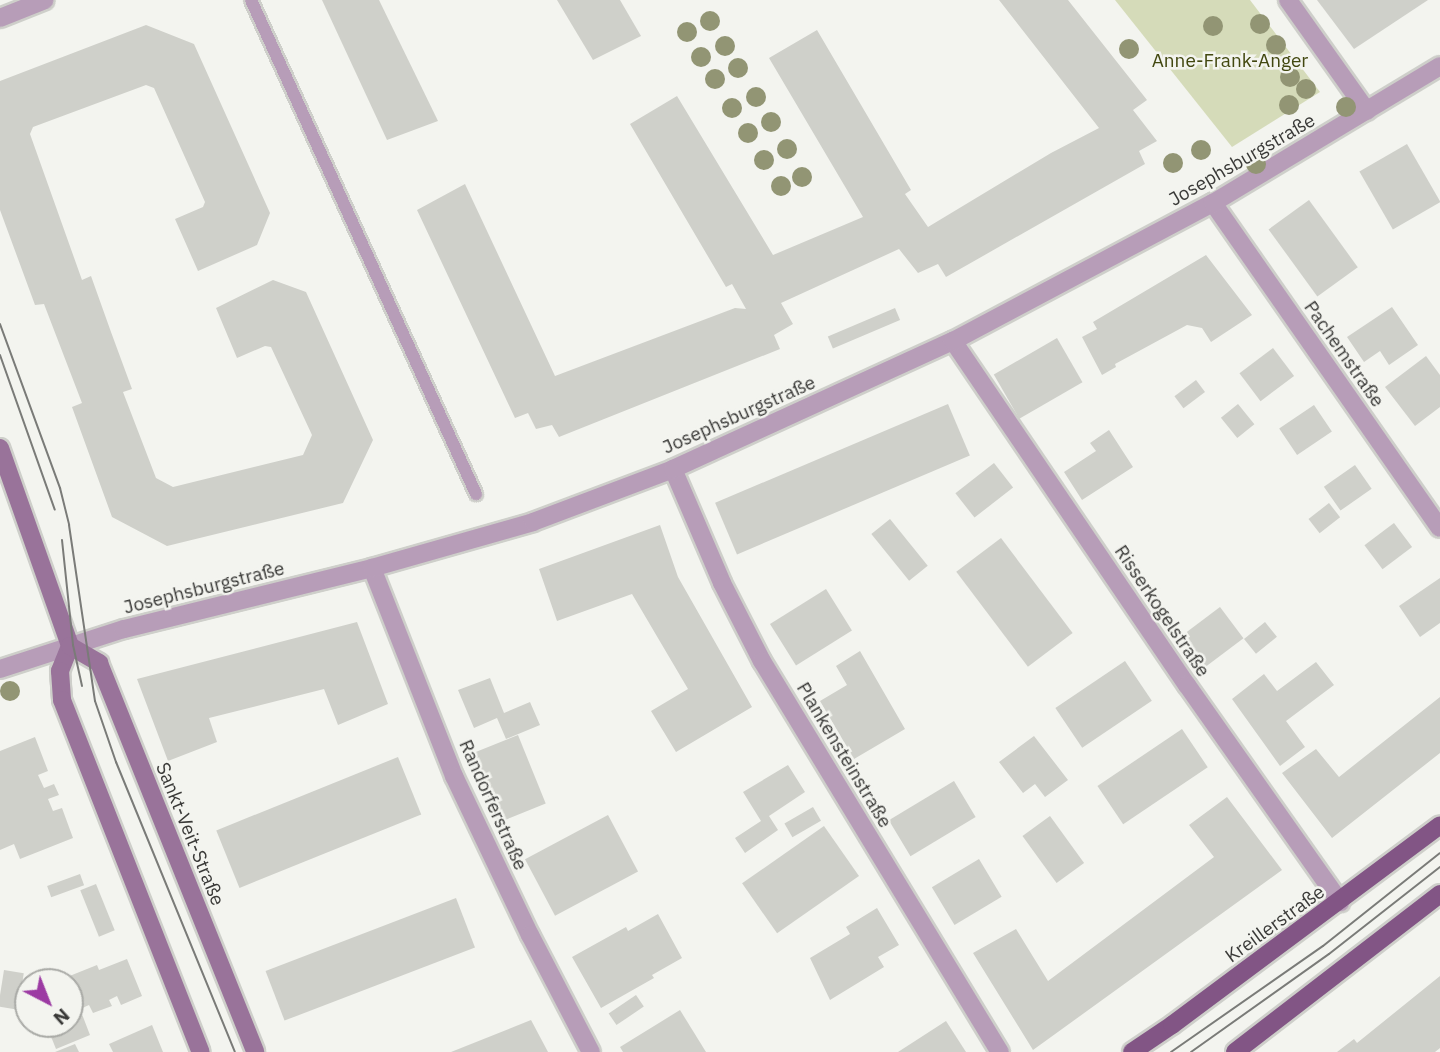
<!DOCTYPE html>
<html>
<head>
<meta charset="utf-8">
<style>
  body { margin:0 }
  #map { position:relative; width:1440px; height:1052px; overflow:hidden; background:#f3f4ef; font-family:"IBM Plex Sans",sans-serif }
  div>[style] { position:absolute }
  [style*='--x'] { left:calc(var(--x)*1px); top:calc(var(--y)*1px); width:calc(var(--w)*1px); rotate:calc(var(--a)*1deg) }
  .green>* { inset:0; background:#d5dbb9 }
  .building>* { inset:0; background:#cfd0ca; transform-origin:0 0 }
  .roads { filter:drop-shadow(2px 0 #cecfca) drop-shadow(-2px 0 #cecfca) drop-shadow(0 2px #cecfca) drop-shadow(0 -2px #cecfca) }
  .lane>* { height:12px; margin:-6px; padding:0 6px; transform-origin:6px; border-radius:6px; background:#b79db8 }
  .street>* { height:18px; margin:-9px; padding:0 9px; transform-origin:9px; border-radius:9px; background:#b79db8 }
  .secondary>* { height:18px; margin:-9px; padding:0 9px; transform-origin:9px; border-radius:9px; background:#99739a }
  .primary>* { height:18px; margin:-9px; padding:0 9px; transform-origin:9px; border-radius:9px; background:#825585 }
  .tram>* { height:2px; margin:-1px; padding:0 1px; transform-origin:1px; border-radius:1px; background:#7a7b78 }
  .trees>* { width:20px; height:20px; margin:-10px; border-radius:50%; background:#929574 }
  span { translate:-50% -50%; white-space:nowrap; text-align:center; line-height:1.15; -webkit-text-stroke:5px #f3f4ef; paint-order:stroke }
  .park-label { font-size:19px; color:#424810 }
  .street-label { font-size:19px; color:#3a3a38 }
  .north { position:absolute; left:14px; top:968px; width:70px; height:70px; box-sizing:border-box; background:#f3f4ef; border:2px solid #a9aaa6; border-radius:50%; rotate:138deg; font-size:19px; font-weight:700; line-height:28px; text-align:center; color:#3a3a38 }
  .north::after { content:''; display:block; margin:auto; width:24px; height:32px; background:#9c3ba3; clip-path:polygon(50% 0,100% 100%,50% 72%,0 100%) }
</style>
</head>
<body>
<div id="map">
  <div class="green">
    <i style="clip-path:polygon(1115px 0,1250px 0,1320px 92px,1232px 147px)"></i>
  </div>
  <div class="building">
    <i style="clip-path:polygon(322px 0,379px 0,438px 121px,387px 140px)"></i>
    <i style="clip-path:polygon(557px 0,620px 0,641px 36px,593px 60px)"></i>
    <i style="clip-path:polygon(999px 0,1068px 0,1147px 100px,1133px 110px,1157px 141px,1139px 151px,1145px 164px,946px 277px,938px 264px,918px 273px,899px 249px,781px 303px,793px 324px,774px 335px,780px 349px,559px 437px,552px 425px,536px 429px,528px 413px,515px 418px,417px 210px,465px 184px,555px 376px,735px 308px,746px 309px,732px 284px,726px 287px,630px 124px,677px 96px,773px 255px,863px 217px,769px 58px,817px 30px,911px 190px,905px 194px,928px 227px,1051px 153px,1099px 128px)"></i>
    <i style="clip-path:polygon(1317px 0,1428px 0,1354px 49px)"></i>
    <i style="clip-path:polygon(146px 25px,194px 44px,270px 213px,257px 245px,198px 271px,175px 219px,203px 207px,205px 202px,154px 88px,146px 85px,33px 127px,30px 134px,82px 280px,91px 276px,111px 332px,132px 389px,123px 392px,156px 478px,173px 487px,303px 455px,312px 435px,271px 347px,265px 346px,237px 358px,216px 308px,273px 280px,306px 292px,373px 440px,343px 503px,167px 546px,112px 517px,72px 407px,82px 403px,44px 304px,35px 305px,0 210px,0 81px)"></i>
    <i style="left:1407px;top:144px;width:67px;height:55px;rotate:60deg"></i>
    <i style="left:1309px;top:200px;width:83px;height:50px;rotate:54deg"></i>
    <i style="clip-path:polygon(1206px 255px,1252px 315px,1211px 342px,1202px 328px,1187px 325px,1115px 364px,1116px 367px,1102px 375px,1082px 337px,1097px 329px,1093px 322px)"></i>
    <i style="clip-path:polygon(1392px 307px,1418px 345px,1389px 365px,1380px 351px,1364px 362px,1347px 337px)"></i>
    <i style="left:895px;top:308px;width:13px;height:73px;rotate:67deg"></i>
    <i style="left:1057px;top:338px;width:51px;height:73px;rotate:60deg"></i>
    <i style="left:1273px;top:348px;width:35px;height:42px;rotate:53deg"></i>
    <i style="clip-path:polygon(1426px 356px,1440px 375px,1440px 407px,1415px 426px,1385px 387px)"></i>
    <i style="left:1196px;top:380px;width:15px;height:27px;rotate:53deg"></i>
    <i style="left:948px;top:404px;width:56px;height:253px;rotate:67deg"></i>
    <i style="left:1238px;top:404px;width:26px;height:22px;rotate:51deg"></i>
    <i style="left:1314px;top:405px;width:32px;height:42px;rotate:56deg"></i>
    <i style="clip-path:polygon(1109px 430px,1133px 467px,1082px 500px,1064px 472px,1096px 451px,1090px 443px)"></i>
    <i style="left:994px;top:463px;width:31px;height:49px;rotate:52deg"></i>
    <i style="left:1355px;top:465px;width:29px;height:38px;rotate:55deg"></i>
    <i style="left:1329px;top:503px;width:18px;height:26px;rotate:52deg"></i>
    <i style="left:890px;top:519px;width:60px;height:24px;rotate:51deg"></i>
    <i style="left:1394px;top:523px;width:30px;height:37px;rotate:53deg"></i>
    <i style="clip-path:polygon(660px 525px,678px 577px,752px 707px,676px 752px,651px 711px,688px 689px,632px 594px,557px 621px,539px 569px)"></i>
    <i style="left:1001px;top:538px;width:119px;height:56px;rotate:53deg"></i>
    <i style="clip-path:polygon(1440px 578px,1440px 623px,1420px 637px,1399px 606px)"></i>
    <i style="left:826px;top:589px;width:49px;height:66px;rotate:58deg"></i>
    <i style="left:1220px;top:607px;width:39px;height:47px;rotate:53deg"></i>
    <i style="clip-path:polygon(357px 622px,388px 704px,338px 725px,324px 689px,209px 718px,217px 742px,168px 761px,137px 679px)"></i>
    <i style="left:1265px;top:622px;width:19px;height:27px;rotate:51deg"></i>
    <i style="clip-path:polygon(860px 651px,905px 729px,854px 759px,820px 701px,847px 685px,836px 666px)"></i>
    <i style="left:1125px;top:661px;width:48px;height:84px;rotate:56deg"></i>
    <i style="clip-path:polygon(1316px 662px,1334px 685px,1286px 721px,1305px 747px,1280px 766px,1232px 699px,1264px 674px,1277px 691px)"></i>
    <i style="clip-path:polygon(490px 678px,504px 713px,530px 702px,540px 725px,506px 739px,497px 718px,474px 728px,458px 690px)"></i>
    <i style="clip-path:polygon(1440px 697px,1440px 753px,1332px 838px,1282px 773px,1316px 749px,1339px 777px)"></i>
    <i style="left:1182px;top:729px;width:46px;height:102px;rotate:56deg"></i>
    <i style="left:518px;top:735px;width:74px;height:51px;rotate:68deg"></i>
    <i style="clip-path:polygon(1034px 736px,1068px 780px,1045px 797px,1035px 784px,1023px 793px,999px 762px)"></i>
    <i style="clip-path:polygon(35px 737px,48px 771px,38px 775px,44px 788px,54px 784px,59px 795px,48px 799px,53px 811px,62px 808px,73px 838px,20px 859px,14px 844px,0 850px,0 751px)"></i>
    <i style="left:398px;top:757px;width:62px;height:196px;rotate:68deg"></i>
    <i style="clip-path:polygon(788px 765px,805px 792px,769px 816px,778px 830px,745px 853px,735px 838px,761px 821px,743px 792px)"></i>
    <i style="left:954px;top:781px;width:42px;height:76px;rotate:59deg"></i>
    <i style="clip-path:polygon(1227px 797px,1282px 870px,1033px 1050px,973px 953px,1016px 929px,1048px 981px,1214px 857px,1189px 825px)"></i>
    <i style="left:813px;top:807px;width:16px;height:33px;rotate:60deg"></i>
    <i style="left:608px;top:815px;width:64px;height:94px;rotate:62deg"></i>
    <i style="left:1050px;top:816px;width:58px;height:34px;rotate:54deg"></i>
    <i style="left:824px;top:826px;width:61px;height:100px;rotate:55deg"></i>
    <i style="left:979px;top:859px;width:44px;height:55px;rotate:59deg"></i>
    <i style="left:80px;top:874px;width:12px;height:35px;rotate:70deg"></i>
    <i style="left:96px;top:884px;width:50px;height:17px;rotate:68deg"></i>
    <i style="left:456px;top:898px;width:53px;height:204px;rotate:69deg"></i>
    <i style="clip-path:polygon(877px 908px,899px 945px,878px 957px,884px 967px,830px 1000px,810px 958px,850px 934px,846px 927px)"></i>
    <i style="clip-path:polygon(658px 914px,682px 958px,652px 975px,654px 978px,601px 1008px,572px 957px,626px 927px,628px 931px)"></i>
    <i style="clip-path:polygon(127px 959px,142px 996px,121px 1005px,117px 996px,109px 1000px,112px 1006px,93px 1013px,89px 1005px,80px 1009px,90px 1035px,56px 1049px,46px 1024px,70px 1024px,70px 1006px,77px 1003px,67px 977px,97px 965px,99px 970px)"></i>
    <i style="left:4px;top:970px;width:20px;height:37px;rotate:9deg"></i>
    <i style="clip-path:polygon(1440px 976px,1440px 1048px,1435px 1052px,1337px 1052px,1354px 1039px,1357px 1043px)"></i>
    <i style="left:636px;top:995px;width:14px;height:33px;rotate:56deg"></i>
    <i style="clip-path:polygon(680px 1010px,706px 1052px,623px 1052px,620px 1047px)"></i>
    <i style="clip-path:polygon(531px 1020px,548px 1052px,451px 1052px)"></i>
    <i style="clip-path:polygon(946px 1021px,966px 1052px,898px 1052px)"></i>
    <i style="clip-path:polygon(152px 1025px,163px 1052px,113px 1052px,109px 1044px)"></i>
    <i style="clip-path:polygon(75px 1044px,79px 1052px,55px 1052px)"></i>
  </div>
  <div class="roads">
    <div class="lane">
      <i style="--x:251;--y:0;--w:543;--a:65.51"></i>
    </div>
    <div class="street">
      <i style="--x:1288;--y:0;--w:136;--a:54.6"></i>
      <i style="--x:0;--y:18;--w:48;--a:-21.8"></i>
      <i style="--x:1213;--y:203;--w:396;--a:55.1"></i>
      <i style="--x:953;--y:341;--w:416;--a:55.8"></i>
      <i style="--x:1187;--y:685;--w:266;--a:54.8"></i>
      <i style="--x:673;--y:469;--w:124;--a:66.7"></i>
      <i style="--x:722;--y:583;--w:88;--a:62.9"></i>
      <i style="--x:762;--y:661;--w:458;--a:58.7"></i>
      <i style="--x:372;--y:568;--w:224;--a:68.5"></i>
      <i style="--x:454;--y:776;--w:176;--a:64.5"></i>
      <i style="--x:530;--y:935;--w:132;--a:62.5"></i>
      <i style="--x:0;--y:669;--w:130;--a:-17.9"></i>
      <i style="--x:124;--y:629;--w:255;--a:-13.8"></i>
      <i style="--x:372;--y:568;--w:167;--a:-15.9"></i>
      <i style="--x:533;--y:522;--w:150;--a:-20.7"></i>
      <i style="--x:673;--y:469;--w:308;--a:-24.6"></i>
      <i style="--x:953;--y:341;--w:294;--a:-28"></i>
      <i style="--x:1213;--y:203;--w:265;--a:-31.1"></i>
    </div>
    <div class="secondary">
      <i style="--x:0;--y:448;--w:210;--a:70.5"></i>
      <i style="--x:70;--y:646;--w:27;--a:112"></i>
      <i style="--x:60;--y:671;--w:29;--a:86"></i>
      <i style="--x:62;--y:700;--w:378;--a:68.5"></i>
      <i style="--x:70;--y:646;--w:34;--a:30"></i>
      <i style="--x:99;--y:663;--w:419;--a:68.1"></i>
    </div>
    <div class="primary">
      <i style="--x:1132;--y:1052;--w:48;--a:-34"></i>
      <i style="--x:1172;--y:1025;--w:334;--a:-36.7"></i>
      <i style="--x:1235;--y:1052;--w:259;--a:-37.6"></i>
    </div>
  </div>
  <div class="tram">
    <i style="--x:0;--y:324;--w:175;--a:69.9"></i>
    <i style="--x:60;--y:488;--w:38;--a:76"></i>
    <i style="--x:69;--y:525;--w:178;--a:81.6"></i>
    <i style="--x:95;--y:701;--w:65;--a:71"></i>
    <i style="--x:116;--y:762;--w:313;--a:67.7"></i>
    <i style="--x:0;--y:355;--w:164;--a:70.5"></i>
    <i style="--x:62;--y:540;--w:106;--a:84"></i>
    <i style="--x:73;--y:645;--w:42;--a:77.6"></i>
    <i style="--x:1171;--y:1052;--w:185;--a:-34.9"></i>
    <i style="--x:1323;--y:946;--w:149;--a:-38.5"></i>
    <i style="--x:1191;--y:1052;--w:169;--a:-35.4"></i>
    <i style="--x:1329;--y:954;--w:141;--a:-38.1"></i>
  </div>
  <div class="trees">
    <i style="left:710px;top:21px"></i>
    <i style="left:1260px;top:24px"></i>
    <i style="left:1213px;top:26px"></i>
    <i style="left:687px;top:32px"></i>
    <i style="left:1276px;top:45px"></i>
    <i style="left:725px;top:46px"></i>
    <i style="left:1129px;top:49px"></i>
    <i style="left:701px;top:57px"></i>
    <i style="left:738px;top:68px"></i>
    <i style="left:1290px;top:77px"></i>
    <i style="left:715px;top:79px"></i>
    <i style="left:1306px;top:89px"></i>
    <i style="left:756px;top:97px"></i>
    <i style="left:1289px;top:105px"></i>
    <i style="left:1346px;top:107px"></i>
    <i style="left:732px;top:108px"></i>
    <i style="left:771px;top:122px"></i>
    <i style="left:748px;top:133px"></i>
    <i style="left:787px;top:149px"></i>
    <i style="left:1201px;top:150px"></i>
    <i style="left:764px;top:160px"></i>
    <i style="left:1173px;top:163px"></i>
    <i style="left:1256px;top:164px"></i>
    <i style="left:802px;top:177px"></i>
    <i style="left:781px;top:186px"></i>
    <i style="left:10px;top:691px"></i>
  </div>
  <div class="park-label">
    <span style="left:1230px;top:61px">Anne-Frank-Anger</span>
  </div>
  <div class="street-label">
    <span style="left:1242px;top:160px;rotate:-30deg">Josephsburgstraße</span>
    <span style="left:1344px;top:354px;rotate:55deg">Pachemstraße</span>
    <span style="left:739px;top:415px;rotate:-24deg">Josephsburgstraße</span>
    <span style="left:204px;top:588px;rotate:-14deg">Josephsburgstraße</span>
    <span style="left:1162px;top:611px;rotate:56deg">Risserkogelstraße</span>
    <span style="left:844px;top:755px;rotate:59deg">Plankensteinstraße</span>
    <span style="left:493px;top:805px;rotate:66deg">Randorferstraße</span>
    <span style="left:190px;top:834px;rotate:68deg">Sankt-Veit-Straße</span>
    <span style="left:1275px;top:924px;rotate:-36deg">Kreillerstraße</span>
  </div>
  <div class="north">N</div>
</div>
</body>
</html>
